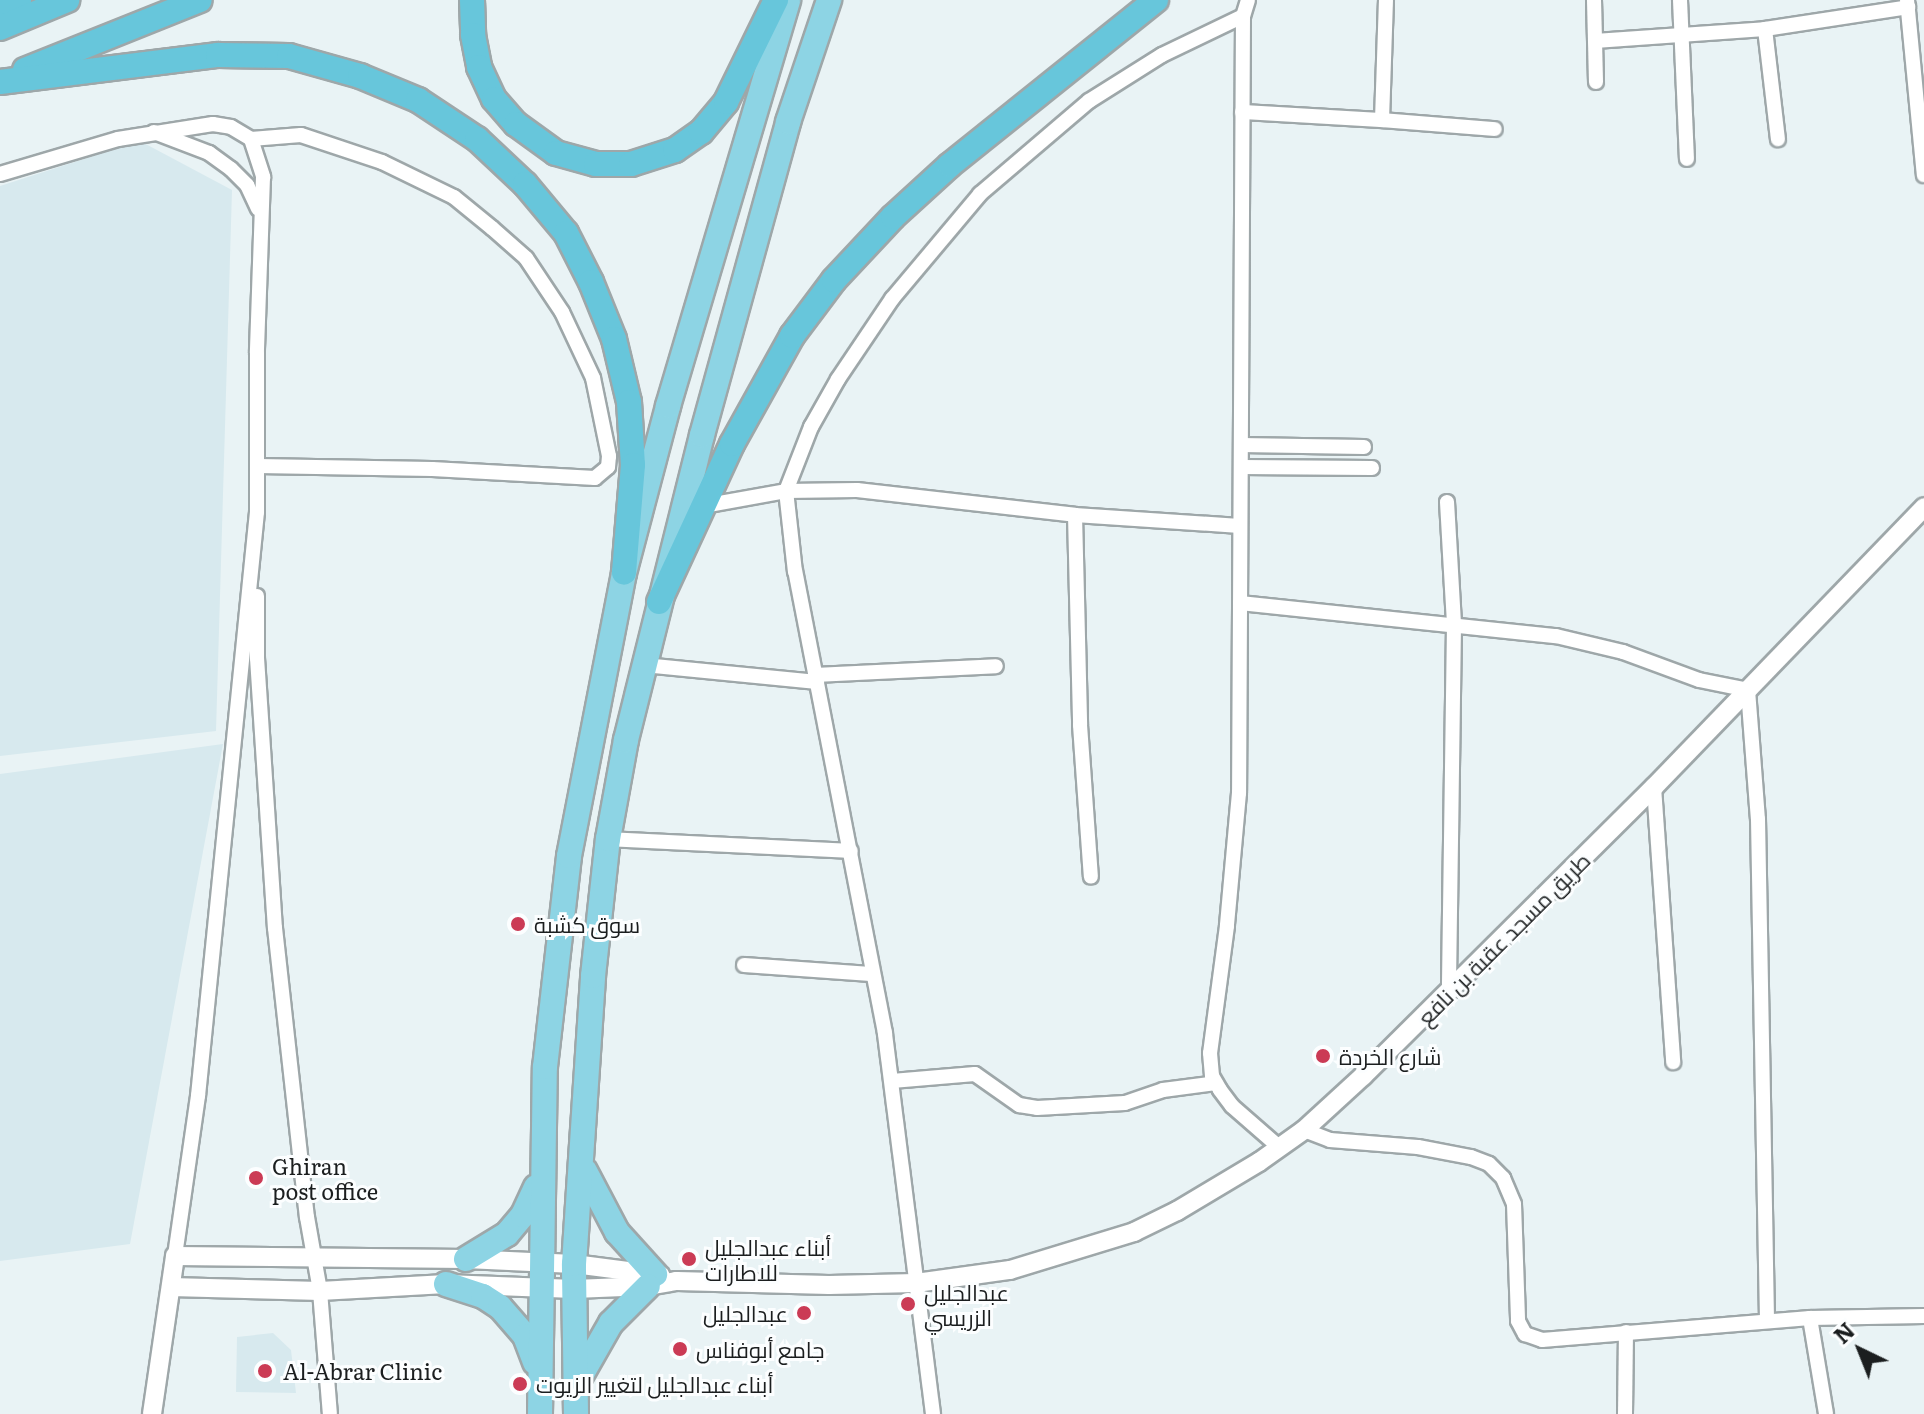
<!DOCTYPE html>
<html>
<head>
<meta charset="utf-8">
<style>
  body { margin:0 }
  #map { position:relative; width:1924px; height:1414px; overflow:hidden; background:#e9f3f5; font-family:Literata,Cairo,serif }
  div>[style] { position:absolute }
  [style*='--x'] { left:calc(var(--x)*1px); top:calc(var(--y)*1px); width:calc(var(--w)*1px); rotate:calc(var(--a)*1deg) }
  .built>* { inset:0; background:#d7e9ee }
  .roads { filter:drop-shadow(2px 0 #9ea7a9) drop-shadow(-2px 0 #9ea7a9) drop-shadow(0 2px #9ea7a9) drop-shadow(0 -2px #9ea7a9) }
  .minor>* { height:14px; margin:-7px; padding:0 7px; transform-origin:7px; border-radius:7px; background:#fff }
  .tertiary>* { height:18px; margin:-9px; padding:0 9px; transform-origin:9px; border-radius:9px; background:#fff }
  .primary>* { height:24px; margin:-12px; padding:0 12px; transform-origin:12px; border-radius:12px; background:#8dd4e4 }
  .trunk>* { height:24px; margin:-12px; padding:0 12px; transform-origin:12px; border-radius:12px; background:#67c6db }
  .dots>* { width:22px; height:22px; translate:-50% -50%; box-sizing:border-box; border:4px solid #fcfeff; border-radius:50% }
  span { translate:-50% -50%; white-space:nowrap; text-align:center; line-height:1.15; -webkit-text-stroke:6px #fcfeff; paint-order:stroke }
  .poi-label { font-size:22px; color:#1b1e1f }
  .left { translate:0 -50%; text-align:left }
  .right { translate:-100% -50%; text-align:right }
  .street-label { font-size:22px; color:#1b1e1f }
  .north { position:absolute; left:1820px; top:1310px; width:80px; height:80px; -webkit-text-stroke:6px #fcfeff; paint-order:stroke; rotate:317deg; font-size:22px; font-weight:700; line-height:32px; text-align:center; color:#1b1e1f }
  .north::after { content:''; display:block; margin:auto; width:28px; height:36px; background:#1b1e1f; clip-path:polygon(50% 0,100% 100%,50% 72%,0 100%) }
</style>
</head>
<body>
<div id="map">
  <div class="built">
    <i style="clip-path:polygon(140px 141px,232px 190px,216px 731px,0 756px,0 186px)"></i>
    <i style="clip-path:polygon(223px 744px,130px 1244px,0 1261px,0 774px)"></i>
    <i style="clip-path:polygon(273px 1333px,291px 1350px,296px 1393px,236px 1392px,237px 1337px)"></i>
  </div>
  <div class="roads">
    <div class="minor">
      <i style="--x:1248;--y:0;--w:17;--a:107"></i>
      <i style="--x:1243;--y:16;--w:777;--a:90.29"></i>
      <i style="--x:1239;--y:793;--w:134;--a:95.2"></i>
      <i style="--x:1227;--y:926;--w:128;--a:97.6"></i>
      <i style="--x:1210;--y:1053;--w:23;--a:85"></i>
      <i style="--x:1212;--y:1076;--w:16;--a:60"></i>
      <i style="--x:1220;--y:1090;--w:20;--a:53"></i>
      <i style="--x:1232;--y:1106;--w:62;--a:41.1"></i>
      <i style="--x:1594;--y:0;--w:82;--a:88.6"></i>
      <i style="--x:1680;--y:0;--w:159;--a:87.5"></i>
      <i style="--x:1907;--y:0;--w:176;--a:84.5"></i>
      <i style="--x:1765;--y:29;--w:111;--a:83.3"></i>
      <i style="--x:1595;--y:41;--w:170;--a:-4"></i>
      <i style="--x:1765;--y:29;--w:145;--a:-8.7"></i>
      <i style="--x:1242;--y:112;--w:140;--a:3.3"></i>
      <i style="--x:1382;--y:120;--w:120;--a:-88.1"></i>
      <i style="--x:1382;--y:120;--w:113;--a:4.6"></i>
      <i style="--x:154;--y:132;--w:59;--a:20.9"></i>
      <i style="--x:209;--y:153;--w:27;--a:36"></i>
      <i style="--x:231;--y:169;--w:23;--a:45"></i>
      <i style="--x:247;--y:185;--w:26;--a:65"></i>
      <i style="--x:251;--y:139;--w:50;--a:-4.6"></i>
      <i style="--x:301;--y:135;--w:85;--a:18.4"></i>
      <i style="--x:382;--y:162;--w:80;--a:25.9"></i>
      <i style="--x:454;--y:197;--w:49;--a:39.2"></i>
      <i style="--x:492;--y:228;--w:45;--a:41.4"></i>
      <i style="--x:526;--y:258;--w:65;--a:56.3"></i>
      <i style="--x:562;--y:312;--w:73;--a:64.8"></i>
      <i style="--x:593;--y:378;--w:80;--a:78.4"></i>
      <i style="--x:609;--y:456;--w:11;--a:95"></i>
      <i style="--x:608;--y:467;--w:17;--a:140"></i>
      <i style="--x:595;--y:478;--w:163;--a:-176.8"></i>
      <i style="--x:432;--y:469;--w:174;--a:-179"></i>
      <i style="--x:0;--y:174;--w:123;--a:-16.5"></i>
      <i style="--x:118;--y:139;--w:96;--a:-9"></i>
      <i style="--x:213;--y:124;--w:18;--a:9"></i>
      <i style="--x:231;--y:127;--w:23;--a:31"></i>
      <i style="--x:251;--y:139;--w:40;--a:72"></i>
      <i style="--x:263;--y:177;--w:176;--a:92"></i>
      <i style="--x:257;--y:353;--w:159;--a:90"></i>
      <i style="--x:257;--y:512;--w:587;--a:95.77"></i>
      <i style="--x:198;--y:1096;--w:162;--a:98.2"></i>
      <i style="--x:1241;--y:445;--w:123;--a:0.9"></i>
      <i style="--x:1241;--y:467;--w:131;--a:0.4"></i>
      <i style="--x:1447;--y:502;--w:123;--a:86.7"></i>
      <i style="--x:1454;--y:625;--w:368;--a:90.8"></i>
      <i style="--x:703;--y:506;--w:84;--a:-10.2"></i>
      <i style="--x:786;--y:491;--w:71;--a:-0.8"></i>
      <i style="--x:857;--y:490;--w:219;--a:6.5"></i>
      <i style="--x:1075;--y:515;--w:165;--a:3.8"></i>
      <i style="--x:1075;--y:515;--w:210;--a:88.6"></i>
      <i style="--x:1080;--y:725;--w:152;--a:85.9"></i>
      <i style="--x:257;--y:596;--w:62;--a:90"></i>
      <i style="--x:257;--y:658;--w:271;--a:86.2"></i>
      <i style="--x:275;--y:928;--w:291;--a:83.7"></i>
      <i style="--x:307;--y:1217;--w:75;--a:80"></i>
      <i style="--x:320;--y:1291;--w:123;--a:85.4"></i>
      <i style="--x:1240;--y:603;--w:318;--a:6"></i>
      <i style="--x:1556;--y:636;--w:69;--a:13.4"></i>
      <i style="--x:1623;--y:652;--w:81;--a:20.2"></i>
      <i style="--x:1699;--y:680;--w:50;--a:11.5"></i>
      <i style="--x:1748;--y:690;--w:129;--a:85.6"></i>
      <i style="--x:1758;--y:819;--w:502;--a:88.97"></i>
      <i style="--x:644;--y:665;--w:174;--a:5.6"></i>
      <i style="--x:815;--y:675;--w:181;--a:-2.8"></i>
      <i style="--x:1654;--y:787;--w:276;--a:86"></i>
      <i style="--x:608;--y:839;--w:243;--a:2.8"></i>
      <i style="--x:744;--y:965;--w:127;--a:4.1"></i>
      <i style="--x:892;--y:1081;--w:83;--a:-4.8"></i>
      <i style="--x:975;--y:1074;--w:54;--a:35.2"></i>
      <i style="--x:1019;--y:1105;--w:18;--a:9"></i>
      <i style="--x:1037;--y:1108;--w:88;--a:-3.3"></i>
      <i style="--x:1125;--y:1103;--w:40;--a:-18.9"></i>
      <i style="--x:1163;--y:1090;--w:53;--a:-7.5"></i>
      <i style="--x:1304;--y:1130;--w:28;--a:21"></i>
      <i style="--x:1330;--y:1140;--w:88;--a:4.5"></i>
      <i style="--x:1418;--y:1147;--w:54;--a:10.7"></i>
      <i style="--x:1471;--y:1157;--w:19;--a:21"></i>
      <i style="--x:1489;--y:1164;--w:20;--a:45"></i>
      <i style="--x:1503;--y:1178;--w:28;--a:67"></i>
      <i style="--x:1514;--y:1204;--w:117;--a:88"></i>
      <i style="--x:1518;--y:1321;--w:15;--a:62"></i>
      <i style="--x:1525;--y:1334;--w:18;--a:19"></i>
      <i style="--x:1542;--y:1340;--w:269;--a:-4.7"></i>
      <i style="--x:1810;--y:1318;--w:114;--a:-1"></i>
      <i style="--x:1810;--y:1318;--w:97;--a:80.5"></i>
      <i style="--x:933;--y:1414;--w:384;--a:-97.2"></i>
      <i style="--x:885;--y:1033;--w:470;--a:-101"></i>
      <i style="--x:795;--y:572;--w:81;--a:-96.3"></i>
      <i style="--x:786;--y:491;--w:69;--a:-68.7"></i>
      <i style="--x:811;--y:427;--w:55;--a:-60.6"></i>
      <i style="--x:838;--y:379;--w:97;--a:-56"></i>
      <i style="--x:892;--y:299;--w:137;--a:-50"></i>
      <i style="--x:980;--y:194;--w:143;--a:-40.5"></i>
      <i style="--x:1089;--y:101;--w:86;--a:-32.2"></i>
      <i style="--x:1162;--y:55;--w:90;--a:-25.7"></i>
      <i style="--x:1625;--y:1414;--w:82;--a:-89.3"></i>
    </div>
    <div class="tertiary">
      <i style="--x:171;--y:1287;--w:149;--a:1.5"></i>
      <i style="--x:320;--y:1291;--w:126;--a:-3.2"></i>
      <i style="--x:446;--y:1284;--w:128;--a:2.2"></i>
      <i style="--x:574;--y:1289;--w:74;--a:-2.3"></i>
      <i style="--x:648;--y:1286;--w:29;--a:-10"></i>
      <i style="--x:677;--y:1281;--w:152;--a:1.5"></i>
      <i style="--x:829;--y:1285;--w:87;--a:-1.3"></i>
      <i style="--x:916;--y:1283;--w:95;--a:-7.9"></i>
      <i style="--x:1010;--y:1270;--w:130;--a:-17"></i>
      <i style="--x:1134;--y:1232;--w:48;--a:-26"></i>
      <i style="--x:1177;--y:1211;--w:96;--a:-30.9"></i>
      <i style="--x:1259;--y:1162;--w:55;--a:-35.4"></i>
      <i style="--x:1304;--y:1130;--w:80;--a:-42.5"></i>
      <i style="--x:1363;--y:1076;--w:410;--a:-44.8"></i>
      <i style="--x:1654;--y:787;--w:389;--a:-46"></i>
      <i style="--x:152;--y:1414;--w:160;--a:-81.7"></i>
      <i style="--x:175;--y:1256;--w:291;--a:0.6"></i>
      <i style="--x:466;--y:1259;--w:108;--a:2.7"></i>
      <i style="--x:574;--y:1264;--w:87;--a:7.3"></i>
    </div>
    <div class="primary">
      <i style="--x:585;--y:1171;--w:69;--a:62.3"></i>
      <i style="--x:617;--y:1232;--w:57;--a:47.9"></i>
      <i style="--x:466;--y:1259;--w:48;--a:-31.4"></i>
      <i style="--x:507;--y:1234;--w:25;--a:-50"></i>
      <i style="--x:523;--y:1215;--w:31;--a:-65"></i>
      <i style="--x:446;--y:1284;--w:39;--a:18"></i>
      <i style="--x:483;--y:1296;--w:20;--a:33"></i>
      <i style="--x:500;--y:1307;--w:38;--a:49"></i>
      <i style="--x:525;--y:1336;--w:28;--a:69"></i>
      <i style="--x:579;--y:1379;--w:64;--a:-60.3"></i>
      <i style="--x:611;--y:1323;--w:52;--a:-45"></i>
      <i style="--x:540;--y:1414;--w:347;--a:-89.2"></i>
      <i style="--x:545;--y:1067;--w:212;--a:-83.5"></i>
      <i style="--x:569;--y:856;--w:288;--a:-79"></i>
      <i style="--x:624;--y:573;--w:173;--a:-75.2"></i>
      <i style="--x:668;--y:406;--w:423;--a:-73.5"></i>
      <i style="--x:576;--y:1414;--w:150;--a:-90.8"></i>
      <i style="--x:574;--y:1264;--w:289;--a:-86.2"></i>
      <i style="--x:593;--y:976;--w:138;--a:-83.8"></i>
      <i style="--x:608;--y:839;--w:101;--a:-79.7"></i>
      <i style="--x:626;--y:740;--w:314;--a:-76"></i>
      <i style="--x:702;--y:435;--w:325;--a:-74.6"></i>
      <i style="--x:788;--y:122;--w:129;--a:-71.4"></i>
    </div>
    <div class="trunk">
      <i style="--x:472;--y:0;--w:35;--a:88"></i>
      <i style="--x:473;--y:35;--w:33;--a:79"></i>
      <i style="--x:479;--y:67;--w:35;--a:65"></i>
      <i style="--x:494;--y:99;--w:33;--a:49"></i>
      <i style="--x:516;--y:124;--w:49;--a:35.9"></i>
      <i style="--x:556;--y:153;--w:41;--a:15.4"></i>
      <i style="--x:596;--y:164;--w:35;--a:0"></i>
      <i style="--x:631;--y:164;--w:46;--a:-17.7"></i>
      <i style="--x:675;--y:150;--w:32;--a:-35"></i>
      <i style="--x:701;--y:132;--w:39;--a:-50"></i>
      <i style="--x:726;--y:102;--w:114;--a:-63.9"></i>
      <i style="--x:0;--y:11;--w:22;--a:-30"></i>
      <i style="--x:0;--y:28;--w:73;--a:-22.7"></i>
      <i style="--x:25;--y:70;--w:188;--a:-21.8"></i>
      <i style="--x:0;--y:82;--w:220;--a:-7.1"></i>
      <i style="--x:218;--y:55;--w:71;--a:0.8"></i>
      <i style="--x:289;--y:56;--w:74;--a:15.7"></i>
      <i style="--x:360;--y:76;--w:63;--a:22.5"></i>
      <i style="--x:418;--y:100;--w:71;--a:33.5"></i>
      <i style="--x:477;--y:139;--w:66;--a:43.2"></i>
      <i style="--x:525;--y:184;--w:64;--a:50.1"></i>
      <i style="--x:566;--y:233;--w:55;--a:63"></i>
      <i style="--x:591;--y:282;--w:61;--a:68"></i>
      <i style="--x:614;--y:339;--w:65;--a:76.6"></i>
      <i style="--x:629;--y:402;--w:63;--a:86.4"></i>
      <i style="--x:633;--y:465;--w:108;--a:94.8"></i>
      <i style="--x:659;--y:602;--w:174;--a:-65.2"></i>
      <i style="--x:732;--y:444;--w:124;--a:-60.9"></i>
      <i style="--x:792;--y:336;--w:70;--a:-53.1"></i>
      <i style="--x:834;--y:280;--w:86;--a:-46.9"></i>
      <i style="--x:893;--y:217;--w:77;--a:-42.4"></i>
      <i style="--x:950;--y:165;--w:264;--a:-38.7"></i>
    </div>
  </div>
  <div class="dots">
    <i style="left:518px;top:924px;background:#cb3b55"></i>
    <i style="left:1323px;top:1056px;background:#cb3b55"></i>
    <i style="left:256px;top:1178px;background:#cb3b55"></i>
    <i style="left:689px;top:1259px;background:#cb3b55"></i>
    <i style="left:908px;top:1304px;background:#cb3b55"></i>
    <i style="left:804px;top:1313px;background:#cb3b55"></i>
    <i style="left:680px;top:1349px;background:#cb3b55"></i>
    <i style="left:265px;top:1371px;background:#cb3b55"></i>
    <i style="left:520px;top:1384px;background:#cb3b55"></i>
  </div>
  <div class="poi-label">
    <span class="left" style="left:534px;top:924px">سوق كشبة</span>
    <span class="left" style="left:1339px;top:1056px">شارع الخردة</span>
    <span class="left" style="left:272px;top:1178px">Ghiran<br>post office</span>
    <span class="left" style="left:705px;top:1259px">أبناء عبدالجليل<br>للاطارات</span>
    <span class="left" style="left:924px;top:1304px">عبدالجليل<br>الزريسي</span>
    <span class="right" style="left:788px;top:1313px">عبدالجليل</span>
    <span class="left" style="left:696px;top:1349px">جامع أبوفناس</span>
    <span class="left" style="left:283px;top:1371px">Al-Abrar Clinic</span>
    <span class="left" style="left:536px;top:1384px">أبناء عبدالجليل لتغيير الزيوت</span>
  </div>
  <div class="street-label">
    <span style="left:1503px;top:938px;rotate:-45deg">طريق مسجد عقبة بن نافع</span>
  </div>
  <div class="north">N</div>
</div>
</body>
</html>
